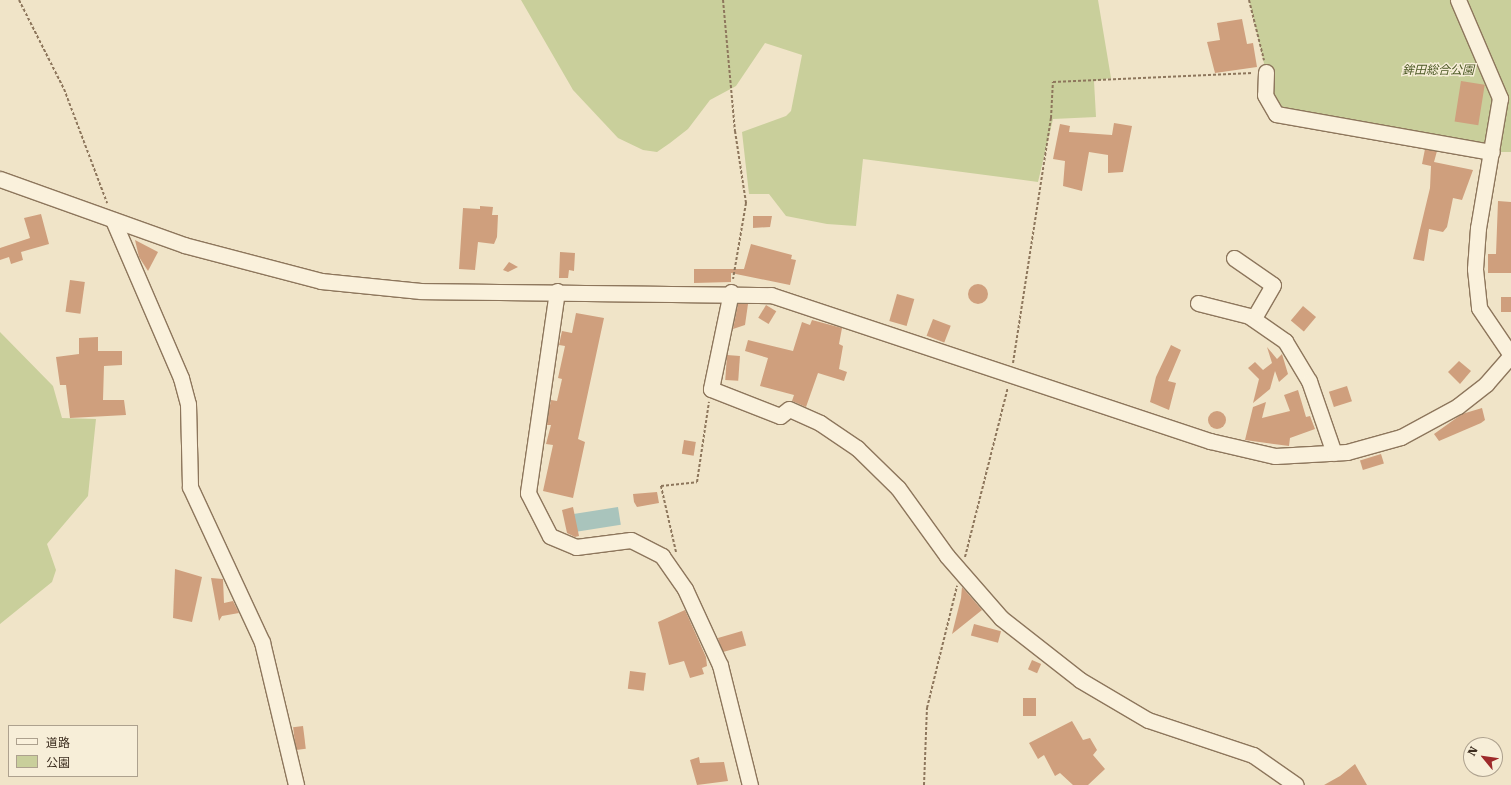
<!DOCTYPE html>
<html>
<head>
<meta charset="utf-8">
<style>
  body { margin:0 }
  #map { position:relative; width:1511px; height:785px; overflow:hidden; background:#f0e4c8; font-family:"Roboto Serif","Noto Sans JP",serif }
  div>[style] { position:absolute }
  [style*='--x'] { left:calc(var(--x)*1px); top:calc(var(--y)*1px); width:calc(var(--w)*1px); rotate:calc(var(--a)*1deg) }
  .green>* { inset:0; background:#c9cf9b }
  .water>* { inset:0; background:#a9c4bc; transform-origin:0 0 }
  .building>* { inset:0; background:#cf9f7d; transform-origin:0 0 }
  .round { border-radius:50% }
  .path>* { height:2px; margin-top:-1px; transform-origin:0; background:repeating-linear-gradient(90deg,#8d765c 0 3px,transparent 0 5px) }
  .roads { filter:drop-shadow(1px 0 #8d765c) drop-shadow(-1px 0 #8d765c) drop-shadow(0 1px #8d765c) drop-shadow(0 -1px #8d765c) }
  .minor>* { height:15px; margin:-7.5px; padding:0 7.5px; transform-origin:7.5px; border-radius:7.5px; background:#faf1dc }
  span { translate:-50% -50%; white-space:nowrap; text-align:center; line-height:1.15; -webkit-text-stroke:3px #f7eed8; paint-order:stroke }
  .park-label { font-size:12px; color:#4d5a26; font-style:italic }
  .legend { position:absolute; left:8px; top:725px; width:130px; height:52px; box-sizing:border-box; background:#f7eed8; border:1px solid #ada18e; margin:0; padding:5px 7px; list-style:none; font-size:12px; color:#3d2e20 }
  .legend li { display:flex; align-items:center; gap:8px; height:20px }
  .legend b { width:20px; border:1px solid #ada18e }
  .north { position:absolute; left:1463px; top:737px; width:40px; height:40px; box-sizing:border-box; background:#f7eed8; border:1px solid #ada18e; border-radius:50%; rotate:299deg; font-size:11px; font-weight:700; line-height:16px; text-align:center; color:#3d2e20 }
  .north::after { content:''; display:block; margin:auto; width:14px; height:18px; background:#9e2a2b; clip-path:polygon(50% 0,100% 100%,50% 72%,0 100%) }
</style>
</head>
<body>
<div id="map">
  <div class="green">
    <i style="clip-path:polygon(521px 0,1098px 0,1111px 78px,1094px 81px,1096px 117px,1053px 119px,1038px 182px,863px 159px,856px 226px,827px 224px,786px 216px,769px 194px,749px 194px,742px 132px,786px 116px,791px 111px,802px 55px,765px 43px,736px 86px,710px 100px,688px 129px,670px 143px,657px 152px,643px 150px,618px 138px,573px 90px)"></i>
    <i style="clip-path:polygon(1249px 0,1511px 0,1511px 152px,1492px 152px,1276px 114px)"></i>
    <i style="clip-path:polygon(0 332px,53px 386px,62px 418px,96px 419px,88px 496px,47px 544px,56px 570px,52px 582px,0 624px)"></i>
  </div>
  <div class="water">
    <i style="left:618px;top:507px;width:18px;height:45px;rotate:81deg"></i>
  </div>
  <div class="building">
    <i style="clip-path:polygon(1242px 19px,1247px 44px,1253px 43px,1257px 67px,1215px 73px,1207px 42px,1220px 40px,1217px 23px)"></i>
    <i style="left:1461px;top:81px;width:24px;height:41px;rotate:9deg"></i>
    <i style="clip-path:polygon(1114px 123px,1132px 126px,1123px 172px,1108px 173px,1108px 155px,1089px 152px,1082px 191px,1063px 186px,1065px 161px,1053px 159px,1060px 124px,1070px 126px,1069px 132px,1112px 135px)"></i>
    <i style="clip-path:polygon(1425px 149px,1437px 151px,1434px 162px,1473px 170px,1462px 200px,1453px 198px,1447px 227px,1443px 232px,1429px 229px,1424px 261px,1413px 259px,1430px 188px,1431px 166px,1422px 164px)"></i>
    <i style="clip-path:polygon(1498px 201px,1511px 202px,1511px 273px,1488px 273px,1488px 254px,1496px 254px)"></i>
    <i style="clip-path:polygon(480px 206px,493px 207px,492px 215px,498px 215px,497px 237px,494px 244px,478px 242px,475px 270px,459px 269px,463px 208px,480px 209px)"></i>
    <i style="clip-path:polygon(41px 214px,49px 244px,21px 252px,23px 260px,11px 264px,9px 257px,0 260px,0 248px,30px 238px,24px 218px)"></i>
    <i style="clip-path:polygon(753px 216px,772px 216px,770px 227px,753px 228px)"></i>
    <i style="clip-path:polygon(135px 240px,158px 252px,148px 271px,139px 257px)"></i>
    <i style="clip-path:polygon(751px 244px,792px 255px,791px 259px,796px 260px,790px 285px,731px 273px,731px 282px,694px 283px,694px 269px,744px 269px)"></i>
    <i style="clip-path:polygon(560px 252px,575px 253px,574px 271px,569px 270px,568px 278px,559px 278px)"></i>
    <i style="clip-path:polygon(509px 262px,518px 267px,508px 272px,503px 270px)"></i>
    <i style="left:70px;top:280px;width:15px;height:32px;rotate:8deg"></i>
    <i class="round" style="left:968px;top:284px;width:20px;height:20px"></i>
    <i style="left:897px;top:294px;width:18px;height:28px;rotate:16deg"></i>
    <i style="left:1511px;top:297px;width:15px;height:10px;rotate:90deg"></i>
    <i style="clip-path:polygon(738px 304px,748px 304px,745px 325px,733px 329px)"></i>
    <i style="left:766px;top:305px;width:12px;height:15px;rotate:31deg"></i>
    <i style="left:1303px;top:306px;width:17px;height:19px;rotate:40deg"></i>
    <i style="clip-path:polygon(576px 313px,604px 318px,578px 439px,585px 442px,573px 498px,543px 491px,553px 445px,546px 444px,551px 425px,547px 425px,549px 410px,551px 400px,557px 401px,562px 379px,558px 378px,565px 346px,559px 345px,562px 331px,572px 333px)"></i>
    <i style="left:933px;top:319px;width:19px;height:18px;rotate:21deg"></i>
    <i style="clip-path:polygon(812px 320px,842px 328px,839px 344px,843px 346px,839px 369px,847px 372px,844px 381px,818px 373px,806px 407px,792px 401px,794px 395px,760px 386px,768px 358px,745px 351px,748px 340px,793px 351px,802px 322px,810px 325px)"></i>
    <i style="clip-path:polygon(98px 337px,98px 351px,122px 351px,122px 365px,104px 366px,103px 400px,124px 400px,126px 415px,70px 418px,66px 385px,60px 385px,56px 357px,79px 354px,79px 338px)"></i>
    <i style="clip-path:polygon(1171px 345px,1181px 350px,1168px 381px,1176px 383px,1169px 410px,1150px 402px,1156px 377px)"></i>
    <i style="clip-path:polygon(1267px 347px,1277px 359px,1282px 354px,1288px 374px,1279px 382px,1275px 371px,1270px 389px,1253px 403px,1259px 379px,1248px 368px,1255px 362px,1263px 370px,1272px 363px)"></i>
    <i style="left:727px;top:355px;width:13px;height:25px;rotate:4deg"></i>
    <i style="clip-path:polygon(1459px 361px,1471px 371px,1460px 384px,1448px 372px)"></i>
    <i style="left:1347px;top:386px;width:16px;height:19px;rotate:72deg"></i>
    <i style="clip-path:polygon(1298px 390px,1306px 417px,1310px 416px,1315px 429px,1290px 438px,1289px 446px,1245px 440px,1253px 407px,1266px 402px,1262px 418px,1290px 411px,1284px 395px)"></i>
    <i style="clip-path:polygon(1482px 408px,1485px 420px,1481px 423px,1439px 441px,1434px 434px,1462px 414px)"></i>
    <i class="round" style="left:1208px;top:411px;width:18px;height:18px"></i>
    <i style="left:684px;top:440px;width:12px;height:14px;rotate:9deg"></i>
    <i style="left:1381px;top:454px;width:10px;height:22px;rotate:73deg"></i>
    <i style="clip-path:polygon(657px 492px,659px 503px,637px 507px,634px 502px,633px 494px)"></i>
    <i style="clip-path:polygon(573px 507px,579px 536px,575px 537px,567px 533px,562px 510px)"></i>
    <i style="clip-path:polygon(175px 569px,202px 577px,192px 622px,173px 618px)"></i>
    <i style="clip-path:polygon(211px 578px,223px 579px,224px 603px,233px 601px,239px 613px,222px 616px,219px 621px)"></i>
    <i style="clip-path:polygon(962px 587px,982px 610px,952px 634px,961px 598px)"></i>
    <i style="clip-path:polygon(685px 610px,706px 657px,707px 666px,702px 668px,704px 674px,690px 678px,684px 661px,669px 665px,658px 622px)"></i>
    <i style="left:974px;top:624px;width:28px;height:12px;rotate:15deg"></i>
    <i style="left:742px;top:631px;width:15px;height:25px;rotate:74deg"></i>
    <i style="left:1032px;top:660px;width:10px;height:10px;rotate:24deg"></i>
    <i style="left:630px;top:671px;width:16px;height:18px;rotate:7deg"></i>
    <i style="left:1023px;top:698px;width:13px;height:18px"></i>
    <i style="clip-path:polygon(1072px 721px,1083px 740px,1090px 738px,1097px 750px,1093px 755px,1105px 769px,1088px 785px,1073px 785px,1060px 773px,1055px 776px,1044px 755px,1038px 759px,1029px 743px)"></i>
    <i style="left:303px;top:726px;width:23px;height:10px;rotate:83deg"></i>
    <i style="clip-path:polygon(699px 757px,700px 763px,724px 762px,728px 781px,697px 785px,690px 760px)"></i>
    <i style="clip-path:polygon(1355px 764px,1367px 785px,1324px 785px,1340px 776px)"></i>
  </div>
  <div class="path">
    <i style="--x:19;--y:0;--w:100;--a:63.2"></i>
    <i style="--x:64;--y:89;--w:122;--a:69.3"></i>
    <i style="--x:723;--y:0;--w:132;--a:84.8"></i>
    <i style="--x:735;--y:131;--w:73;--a:81.3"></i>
    <i style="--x:746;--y:203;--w:77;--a:99.7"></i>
    <i style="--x:1249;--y:0;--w:62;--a:76"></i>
    <i style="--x:1013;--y:363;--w:248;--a:-81.2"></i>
    <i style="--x:1051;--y:118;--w:36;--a:-87"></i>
    <i style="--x:1053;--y:82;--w:200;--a:-2.6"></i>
    <i style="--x:676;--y:552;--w:68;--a:-102.8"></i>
    <i style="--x:661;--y:486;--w:36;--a:-6"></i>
    <i style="--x:697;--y:482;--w:81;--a:-81.5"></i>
    <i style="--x:965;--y:557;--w:175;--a:-75.8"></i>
    <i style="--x:924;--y:785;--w:77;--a:-87.8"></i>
    <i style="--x:927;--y:708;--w:126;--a:-76.2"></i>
  </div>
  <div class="roads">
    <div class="minor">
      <i style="--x:1458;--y:0;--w:107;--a:66.8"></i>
      <i style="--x:1500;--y:98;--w:132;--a:99.6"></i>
      <i style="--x:1478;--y:228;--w:41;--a:94.2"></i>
      <i style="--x:1475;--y:269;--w:39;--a:84"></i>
      <i style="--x:1479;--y:308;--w:57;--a:55.8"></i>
      <i style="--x:1266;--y:72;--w:23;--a:92"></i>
      <i style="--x:1265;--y:95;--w:22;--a:60"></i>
      <i style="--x:1276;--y:114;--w:219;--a:10"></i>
      <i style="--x:0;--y:179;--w:195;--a:19.7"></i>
      <i style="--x:184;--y:245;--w:142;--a:14.7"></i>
      <i style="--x:321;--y:281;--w:100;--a:5.7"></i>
      <i style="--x:421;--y:291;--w:350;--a:0.7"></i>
      <i style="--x:771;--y:295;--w:463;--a:18.4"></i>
      <i style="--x:1210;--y:441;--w:67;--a:13"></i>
      <i style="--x:1275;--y:456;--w:72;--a:-3.2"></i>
      <i style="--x:1347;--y:452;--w:56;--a:-15.5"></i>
      <i style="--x:1401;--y:437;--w:65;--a:-28.5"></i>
      <i style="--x:1458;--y:406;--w:36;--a:-38"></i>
      <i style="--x:1486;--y:384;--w:38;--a:-49"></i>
      <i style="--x:113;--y:220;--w:172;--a:66.7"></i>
      <i style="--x:181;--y:378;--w:27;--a:75"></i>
      <i style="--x:188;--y:404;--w:83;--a:88.6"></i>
      <i style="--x:190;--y:487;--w:171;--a:65.1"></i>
      <i style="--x:262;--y:642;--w:147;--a:76.6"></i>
      <i style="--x:1234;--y:258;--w:47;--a:34.7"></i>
      <i style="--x:1273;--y:285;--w:39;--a:120"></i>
      <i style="--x:557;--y:291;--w:204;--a:98.2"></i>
      <i style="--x:528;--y:493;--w:48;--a:62.9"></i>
      <i style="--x:550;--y:536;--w:28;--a:23"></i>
      <i style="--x:576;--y:547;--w:55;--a:-7.3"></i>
      <i style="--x:631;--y:540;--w:35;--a:27"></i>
      <i style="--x:662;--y:556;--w:40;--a:55.1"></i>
      <i style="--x:685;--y:589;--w:84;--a:65.3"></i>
      <i style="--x:720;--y:665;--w:124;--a:76"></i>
      <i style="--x:731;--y:292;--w:99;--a:101.7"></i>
      <i style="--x:711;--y:389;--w:74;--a:21.4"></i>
      <i style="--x:780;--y:416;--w:11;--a:-38"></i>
      <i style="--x:789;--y:409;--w:34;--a:24"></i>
      <i style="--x:820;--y:423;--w:45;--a:34"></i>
      <i style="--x:857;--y:448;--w:57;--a:44.3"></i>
      <i style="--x:898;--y:488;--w:84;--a:54.2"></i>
      <i style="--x:947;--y:556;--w:82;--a:48.9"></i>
      <i style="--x:1001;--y:618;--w:100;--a:38.1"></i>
      <i style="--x:1080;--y:680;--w:79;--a:30.5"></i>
      <i style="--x:1148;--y:720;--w:111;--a:18.4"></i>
      <i style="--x:1253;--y:755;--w:52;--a:34.9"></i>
      <i style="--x:1198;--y:303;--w:53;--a:14.3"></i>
      <i style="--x:1249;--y:316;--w:44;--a:34.8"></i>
      <i style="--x:1285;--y:341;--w:47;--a:59"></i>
      <i style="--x:1309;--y:381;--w:76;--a:70.9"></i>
    </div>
  </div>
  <div class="park-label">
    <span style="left:1438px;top:71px">鉾田総合公園</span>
  </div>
  <ul class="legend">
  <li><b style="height:5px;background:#faf1dc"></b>道路</li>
  <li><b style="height:11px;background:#c9cf9b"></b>公園</li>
  </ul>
  <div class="north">N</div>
</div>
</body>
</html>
